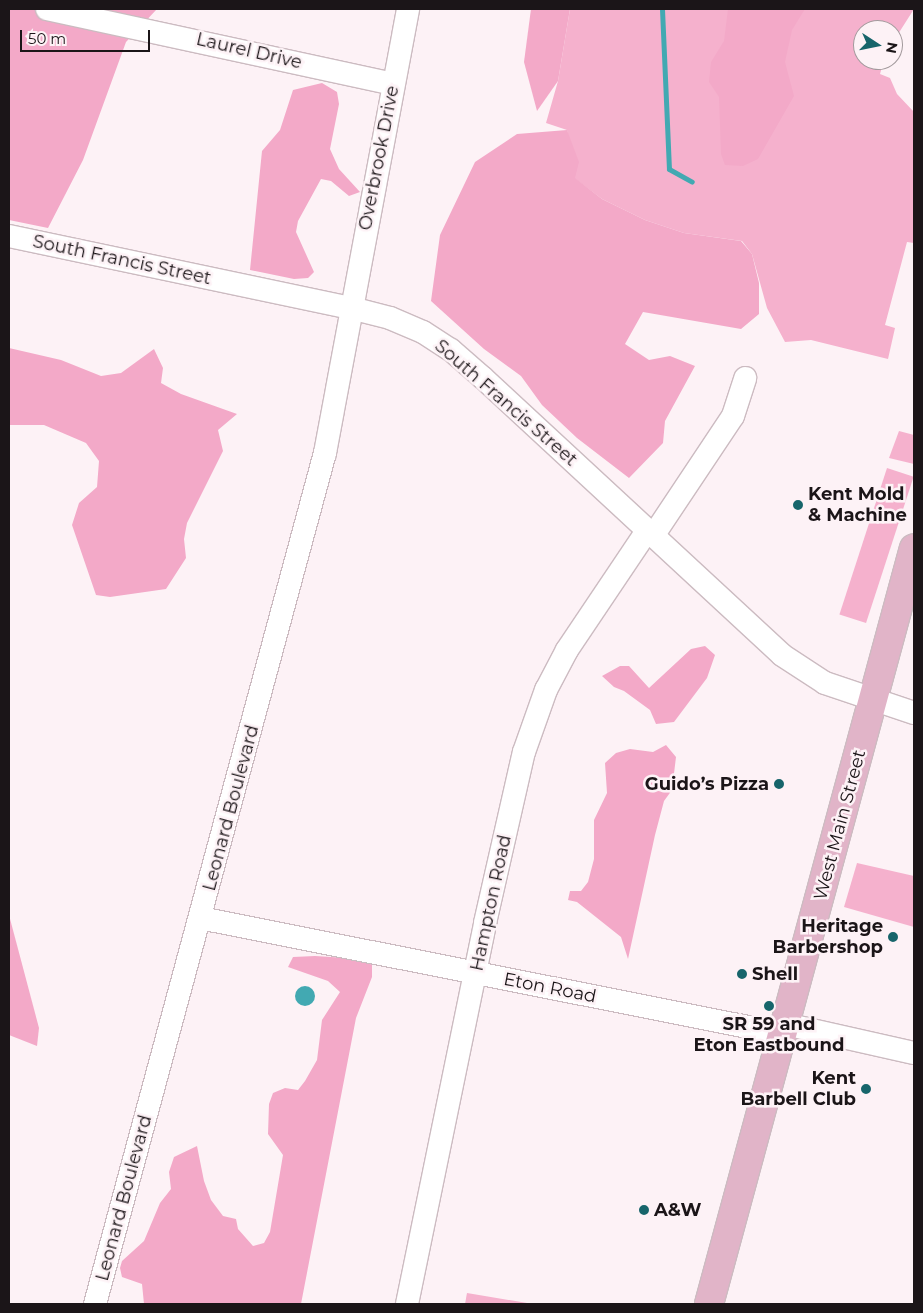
<!DOCTYPE html>
<html>
<head>
<meta charset="utf-8">
<style>
  body { margin:0 }
  #map { position:relative; width:923px; height:1313px; overflow:hidden; background:#fdf2f6; font-family:Montserrat,sans-serif }
  div>[style] { position:absolute }
  [style*='--x'] { left:calc(var(--x)*1px); top:calc(var(--y)*1px); width:calc(var(--w)*1px); rotate:calc(var(--a)*1deg) }
  .green>* { inset:0; background:#f5b1cd; transform-origin:0 0 }
  .forest>* { inset:0; background:#f3a9c8 }
  .water>* { inset:0; background:#42a9b2 }
  .round { border-radius:50% }
  .stream>* { height:5px; margin:-2.5px; padding:0 2.5px; transform-origin:2.5px; border-radius:2.5px; background:#42a9b2 }
  .roads { filter:drop-shadow(1px 0 #ccbbc1) drop-shadow(-1px 0 #ccbbc1) drop-shadow(0 1px #ccbbc1) drop-shadow(0 -1px #ccbbc1) }
  .minor>* { height:22px; margin:-11px; padding:0 11px; transform-origin:11px; border-radius:11px; background:#fff }
  .major>* { height:28px; margin:-14px; padding:0 14px; transform-origin:14px; border-radius:14px; background:#e1b4c8 }
  .dots>* { width:14px; height:14px; translate:-50% -50%; box-sizing:border-box; border:2px solid #fdf2f6; border-radius:50% }
  span { translate:-50% -50%; white-space:nowrap; text-align:center; line-height:1.15; -webkit-text-stroke:5px #fdf2f6; paint-order:stroke }
  .street-label { font-size:18px; color:#1b1518 }
  .poi-label { font-size:18px; color:#1b1518; font-weight:700 }
  .left { translate:0 -50%; text-align:left }
  .right { translate:-100% -50%; text-align:right }
  .frame { position:absolute; inset:0; border:10px solid #1b1518; pointer-events:none }
  .north { position:absolute; left:853px; top:20px; width:50px; height:50px; box-sizing:border-box; background:#fdf2f6; border:1px solid #a39a9d; border-radius:50%; rotate:101deg; font-size:14px; font-weight:700; line-height:20px; text-align:center; color:#1b1518 }
  .north::after { content:''; display:block; margin:auto; width:18px; height:22px; background:#17656b; clip-path:polygon(50% 0,100% 100%,50% 72%,0 100%) }
  .scale { position:absolute; left:20px; top:30px; width:130px; height:22px; box-sizing:border-box; border:2px solid #1b1518; border-top:0; padding-left:6px; font-size:15px; line-height:18px; white-space:nowrap; color:#1b1518; -webkit-text-stroke:4px #fdf2f6; paint-order:stroke }
</style>
</head>
<body>
<div id="map">
  <div class="green">
    <i style="clip-path:polygon(570px 9px,914px 9px,893px 42px,893px 30px,863px 30px,863px 60px,884px 60px,880px 74px,890px 78px,897px 94px,914px 112px,914px 243px,907px 242px,885px 325px,895px 328px,888px 359px,811px 340px,785px 342px,767px 308px,752px 254px,742px 241px,684px 233px,645px 220px,602px 199px,574px 178px,567px 130px,546px 123px,558px 81px)"></i>
    <i style="clip-path:polygon(899px 431px,914px 435px,914px 464px,889px 458px)"></i>
    <i style="left:887px;top:468px;width:28px;height:154px;rotate:18deg"></i>
    <i style="clip-path:polygon(857px 863px,914px 876px,914px 927px,844px 907px)"></i>
    <i style="clip-path:polygon(467px 1293px,533px 1304px,465px 1304px)"></i>
  </div>
  <div class="forest">
    <i style="clip-path:polygon(9px 9px,157px 9px,126px 42px,83px 160px,48px 228px,9px 220px)"></i>
    <i style="clip-path:polygon(531px 9px,570px 9px,558px 81px,537px 111px,524px 62px)"></i>
    <i style="clip-path:polygon(728px 9px,805px 9px,792px 30px,785px 62px,794px 96px,758px 159px,743px 166px,725px 165px,721px 154px,719px 97px,709px 82px,711px 62px,724px 41px)"></i>
    <i style="clip-path:polygon(322px 83px,337px 92px,339px 104px,330px 149px,339px 169px,360px 192px,349px 196px,331px 181px,321px 179px,298px 221px,296px 232px,314px 272px,308px 278px,294px 279px,250px 270px,262px 151px,280px 130px,293px 90px)"></i>
    <i style="clip-path:polygon(567px 130px,579px 162px,575px 178px,602px 199px,645px 220px,684px 233px,741px 241px,752px 254px,759px 283px,759px 314px,741px 329px,643px 312px,625px 344px,649px 360px,670px 356px,695px 366px,665px 421px,663px 443px,629px 478px,577px 438px,542px 405px,521px 376px,484px 349px,431px 301px,440px 235px,475px 162px,517px 134px)"></i>
    <i style="clip-path:polygon(9px 348px,61px 360px,101px 376px,121px 373px,154px 349px,163px 368px,161px 383px,181px 394px,237px 414px,218px 430px,223px 451px,187px 523px,184px 539px,186px 558px,166px 589px,110px 597px,96px 595px,72px 525px,79px 503px,97px 487px,99px 461px,86px 443px,44px 425px,9px 425px)"></i>
    <i style="clip-path:polygon(705px 646px,715px 655px,707px 678px,674px 722px,656px 724px,650px 710px,624px 691px,614px 687px,602px 676px,620px 666px,629px 666px,649px 688px,691px 649px)"></i>
    <i style="clip-path:polygon(666px 745px,676px 757px,672px 790px,664px 801px,655px 835px,628px 959px,621px 937px,577px 902px,568px 900px,570px 891px,581px 891px,588px 882px,594px 859px,594px 820px,607px 793px,605px 763px,616px 753px,630px 749px,653px 752px)"></i>
    <i style="clip-path:polygon(9px 915px,39px 1028px,37px 1046px,9px 1035px)"></i>
    <i style="clip-path:polygon(315px 956px,363px 959px,372px 965px,372px 977px,356px 1018px,301px 1304px,144px 1304px,142px 1284px,122px 1277px,120px 1268px,122px 1261px,144px 1241px,160px 1203px,171px 1189px,169px 1172px,174px 1157px,197px 1146px,204px 1181px,211px 1200px,223px 1216px,236px 1219px,238px 1229px,253px 1246px,264px 1243px,270px 1232px,283px 1155px,268px 1134px,269px 1104px,273px 1093px,285px 1088px,298px 1090px,305px 1081px,317px 1060px,322px 1020px,340px 992px,328px 981px,288px 967px,293px 957px)"></i>
  </div>
  <div class="water">
    <i class="round" style="left:295px;top:986px;width:20px;height:20px"></i>
  </div>
  <div class="stream">
    <i style="--x:662;--y:9;--w:160;--a:87.5"></i>
    <i style="--x:669;--y:169;--w:26;--a:29"></i>
  </div>
  <div class="roads">
    <div class="minor">
      <i style="--x:47;--y:9;--w:354;--a:12.2"></i>
      <i style="--x:9;--y:236;--w:349;--a:11.9"></i>
      <i style="--x:351;--y:308;--w:40;--a:14.4"></i>
      <i style="--x:390;--y:318;--w:36;--a:23"></i>
      <i style="--x:423;--y:332;--w:33;--a:33"></i>
      <i style="--x:451;--y:350;--w:41;--a:41.1"></i>
      <i style="--x:482;--y:377;--w:409;--a:42.8"></i>
      <i style="--x:782;--y:655;--w:51;--a:33.1"></i>
      <i style="--x:825;--y:683;--w:94;--a:18.6"></i>
      <i style="--x:653;--y:536;--w:144;--a:-56.3"></i>
      <i style="--x:733;--y:416;--w:40;--a:-72"></i>
      <i style="--x:200;--y:918;--w:594;--a:11.25"></i>
      <i style="--x:785;--y:1024;--w:132;--a:12.7"></i>
      <i style="--x:95;--y:1304;--w:882;--a:-74.88"></i>
      <i style="--x:325;--y:453;--w:452;--a:-79.4"></i>
      <i style="--x:407;--y:1304;--w:389;--a:-78.4"></i>
      <i style="--x:485;--y:923;--w:175;--a:-77.2"></i>
      <i style="--x:524;--y:752;--w:66;--a:-70.5"></i>
      <i style="--x:546;--y:690;--w:45;--a:-62.3"></i>
      <i style="--x:567;--y:650;--w:143;--a:-56.1"></i>
    </div>
    <div class="major">
      <i style="--x:709;--y:1304;--w:783;--a:-74.83"></i>
    </div>
  </div>
  <div class="dots">
    <i style="left:798px;top:505px;background:#17656b"></i>
    <i style="left:779px;top:784px;background:#17656b"></i>
    <i style="left:893px;top:937px;background:#17656b"></i>
    <i style="left:742px;top:974px;background:#17656b"></i>
    <i style="left:769px;top:1006px;background:#17656b"></i>
    <i style="left:866px;top:1089px;background:#17656b"></i>
    <i style="left:644px;top:1210px;background:#17656b"></i>
  </div>
  <div class="street-label">
    <span style="left:249px;top:51px;rotate:13deg">Laurel Drive</span>
    <span style="left:379px;top:158px;rotate:-79deg">Overbrook Drive</span>
    <span style="left:122px;top:260px;rotate:12deg">South Francis Street</span>
    <span style="left:506px;top:403px;rotate:41deg">South Francis Street</span>
    <span style="left:231px;top:808px;rotate:-75deg">Leonard Boulevard</span>
    <span style="left:840px;top:825px;rotate:-75deg">West Main Street</span>
    <span style="left:491px;top:903px;rotate:-78deg">Hampton Road</span>
    <span style="left:550px;top:988px;rotate:11deg">Eton Road</span>
    <span style="left:124px;top:1198px;rotate:-75deg">Leonard Boulevard</span>
  </div>
  <div class="poi-label">
    <span class="left" style="left:808px;top:505px">Kent Mold<br>&amp; Machine</span>
    <span class="right" style="left:769px;top:784px">Guido’s Pizza</span>
    <span class="right" style="left:883px;top:937px">Heritage<br>Barbershop</span>
    <span class="left" style="left:752px;top:974px">Shell</span>
    <span style="left:769px;top:1035px">SR 59 and<br>Eton Eastbound</span>
    <span class="right" style="left:856px;top:1089px">Kent<br>Barbell Club</span>
    <span class="left" style="left:654px;top:1210px">A&amp;W</span>
  </div>
  <div class="frame"></div>
  <div class="north">N</div>
  <div class="scale">50 m</div>
</div>
</body>
</html>
